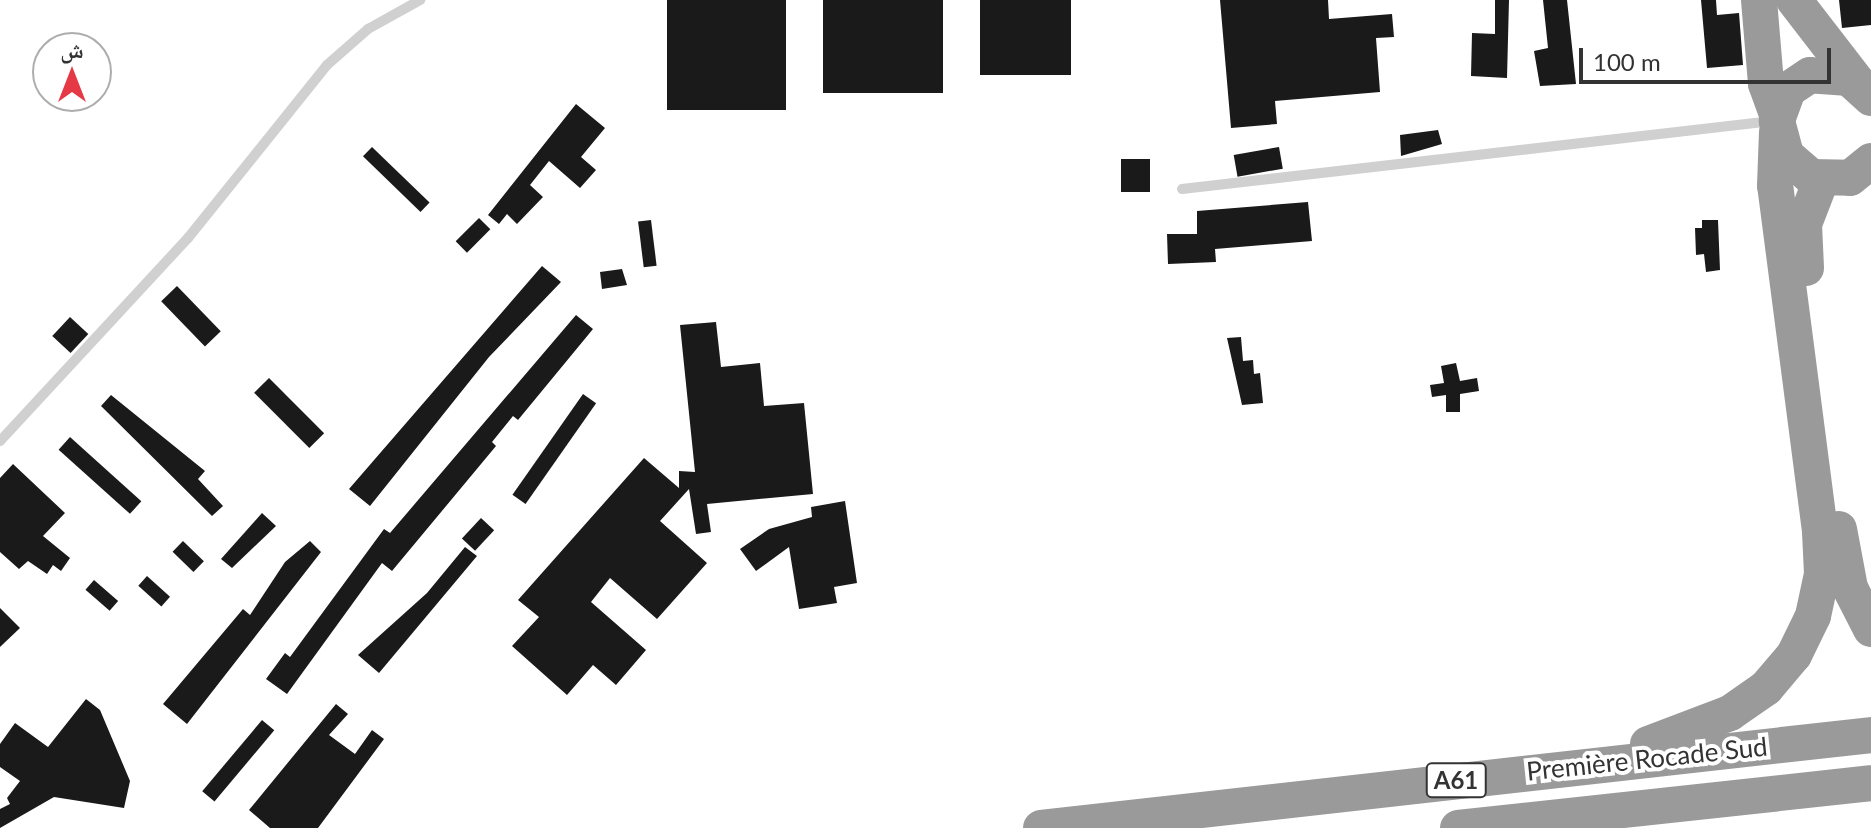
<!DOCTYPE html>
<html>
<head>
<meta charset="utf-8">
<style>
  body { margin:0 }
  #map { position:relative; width:1871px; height:828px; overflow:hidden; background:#fff; font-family:Lato,"Noto Naskh Arabic",sans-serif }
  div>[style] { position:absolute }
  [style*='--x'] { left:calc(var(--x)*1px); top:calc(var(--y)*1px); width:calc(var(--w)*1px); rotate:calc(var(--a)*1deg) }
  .building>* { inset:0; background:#1a1a1a; transform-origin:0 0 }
  .lane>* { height:10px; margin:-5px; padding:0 5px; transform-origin:5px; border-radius:5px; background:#d0d0d0 }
  .highway>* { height:36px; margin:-18px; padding:0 18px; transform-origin:18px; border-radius:18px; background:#9a9a9a }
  span { translate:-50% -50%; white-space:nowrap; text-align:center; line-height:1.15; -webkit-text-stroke:8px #fff; paint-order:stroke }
  .shield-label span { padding:2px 6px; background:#fff; border:2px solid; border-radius:6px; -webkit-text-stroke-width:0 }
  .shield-label { font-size:24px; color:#333; font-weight:700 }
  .street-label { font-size:26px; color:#333 }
  .north { position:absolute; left:32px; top:32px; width:80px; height:80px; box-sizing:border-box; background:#fff; border:2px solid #adadad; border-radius:50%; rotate:0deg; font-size:22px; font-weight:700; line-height:32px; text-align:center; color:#333 }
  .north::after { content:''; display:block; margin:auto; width:28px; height:36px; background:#e63946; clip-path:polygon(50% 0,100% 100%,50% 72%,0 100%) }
  .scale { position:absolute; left:1579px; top:48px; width:252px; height:36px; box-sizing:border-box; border:4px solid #333; border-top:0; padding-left:10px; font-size:24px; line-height:28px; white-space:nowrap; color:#333; -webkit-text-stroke:6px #fff; paint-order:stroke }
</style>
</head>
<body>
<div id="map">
  <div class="building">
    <i style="left:667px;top:0;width:119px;height:110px"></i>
    <i style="left:823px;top:0;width:120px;height:93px"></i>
    <i style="left:980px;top:0;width:91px;height:75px"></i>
    <i style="clip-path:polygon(1220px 0,1328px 0,1329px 19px,1392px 14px,1394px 37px,1376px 38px,1380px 92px,1275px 101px,1277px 124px,1231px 128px)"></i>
    <i style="clip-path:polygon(1495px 0,1509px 0,1507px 78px,1471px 76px,1472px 33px,1495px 34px)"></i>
    <i style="clip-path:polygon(1543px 0,1567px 0,1576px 84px,1540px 86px,1534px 51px,1548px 48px)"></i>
    <i style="clip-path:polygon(1701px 0,1716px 0,1717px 15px,1739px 13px,1743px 65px,1707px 68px)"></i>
    <i style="clip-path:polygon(1839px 0,1871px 0,1871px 25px,1842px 28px)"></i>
    <i style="clip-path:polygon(576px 104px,605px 128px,581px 157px,596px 170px,580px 188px,549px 161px,530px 185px,543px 197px,517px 224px,507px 214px,499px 224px,488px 215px)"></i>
    <i style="clip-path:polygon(1438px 130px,1442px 144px,1401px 156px,1400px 135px)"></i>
    <i style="left:372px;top:147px;width:80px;height:13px;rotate:44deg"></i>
    <i style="left:1279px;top:147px;width:22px;height:46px;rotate:80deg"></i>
    <i style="left:1121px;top:159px;width:29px;height:33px"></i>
    <i style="clip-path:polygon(1308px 202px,1312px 241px,1215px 249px,1216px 262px,1168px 264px,1167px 234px,1197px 234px,1197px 211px)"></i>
    <i style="left:479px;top:218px;width:16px;height:33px;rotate:45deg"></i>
    <i style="left:651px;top:220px;width:46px;height:13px;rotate:83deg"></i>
    <i style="clip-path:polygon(1702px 220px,1718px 220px,1720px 270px,1706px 272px,1704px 254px,1696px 255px,1695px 228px,1702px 228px)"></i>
    <i style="clip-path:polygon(542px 266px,561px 282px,489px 357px,370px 506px,349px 489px)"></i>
    <i style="clip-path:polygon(622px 269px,627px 285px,602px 289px,600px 272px)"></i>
    <i style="left:177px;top:286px;width:63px;height:22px;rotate:46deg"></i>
    <i style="clip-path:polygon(576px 315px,593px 329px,518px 420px,513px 416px,492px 442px,496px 446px,392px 571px,382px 563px,287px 694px,266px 679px,285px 653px,290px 657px,384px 529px,390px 533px)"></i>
    <i style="left:70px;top:317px;width:25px;height:26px;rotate:43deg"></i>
    <i style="clip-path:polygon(716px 322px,721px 367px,760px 363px,764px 406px,804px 403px,813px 494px,707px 504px,711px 532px,696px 534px,689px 489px,660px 521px,707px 563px,657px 619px,610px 578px,591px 602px,646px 650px,616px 685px,593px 665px,567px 695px,512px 646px,539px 617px,518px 600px,644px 458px,679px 488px,679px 471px,695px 472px,680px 325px)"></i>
    <i style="clip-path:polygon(1241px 337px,1243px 361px,1253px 360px,1254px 374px,1260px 373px,1263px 403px,1242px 405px,1227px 338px)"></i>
    <i style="clip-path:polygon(1456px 363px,1460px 381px,1477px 378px,1479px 391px,1460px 394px,1460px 412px,1446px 412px,1446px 395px,1432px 397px,1430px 385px,1444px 383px,1441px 366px)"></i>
    <i style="left:269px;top:378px;width:78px;height:21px;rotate:45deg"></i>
    <i style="left:583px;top:394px;width:16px;height:123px;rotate:35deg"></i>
    <i style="clip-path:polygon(111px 395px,205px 471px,198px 479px,223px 506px,212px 516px,101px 406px)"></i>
    <i style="left:70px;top:437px;width:96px;height:17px;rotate:42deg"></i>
    <i style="clip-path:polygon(13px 464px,65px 513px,43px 536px,70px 558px,61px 571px,53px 565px,47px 574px,28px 561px,19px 569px,0 552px,0 478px)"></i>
    <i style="clip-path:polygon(845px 501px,857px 583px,834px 587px,837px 603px,799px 609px,789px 547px,756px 571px,740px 549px,769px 529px,812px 517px,811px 507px)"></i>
    <i style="clip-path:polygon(262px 513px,276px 526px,232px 568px,221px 559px)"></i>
    <i style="left:481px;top:518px;width:18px;height:28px;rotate:43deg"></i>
    <i style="left:183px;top:541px;width:29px;height:15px;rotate:44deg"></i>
    <i style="clip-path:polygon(310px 541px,321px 552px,187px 724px,163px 704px,243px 609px,250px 615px,285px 562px)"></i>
    <i style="clip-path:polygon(465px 547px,477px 556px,379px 673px,358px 655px,427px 593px)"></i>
    <i style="left:147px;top:576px;width:31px;height:13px;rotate:42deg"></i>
    <i style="left:94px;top:580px;width:32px;height:13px;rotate:41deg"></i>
    <i style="clip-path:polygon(0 608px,20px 628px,0 647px)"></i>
    <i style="clip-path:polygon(86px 699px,100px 710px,130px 781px,124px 808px,54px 797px,0 828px,0 809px,10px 804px,7px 798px,20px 781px,0 767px,0 744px,15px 723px,48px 747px)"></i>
    <i style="clip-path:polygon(336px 704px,348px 714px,329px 735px,355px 754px,372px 730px,384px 739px,318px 828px,270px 828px,249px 810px)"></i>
    <i style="left:262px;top:720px;width:16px;height:93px;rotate:40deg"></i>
  </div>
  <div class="lane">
    <i style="--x:1182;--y:189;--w:594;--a:-6.57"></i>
    <i style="--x:0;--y:441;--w:277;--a:-47.2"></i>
    <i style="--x:188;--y:238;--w:222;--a:-51.2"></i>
    <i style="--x:327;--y:65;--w:55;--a:-41.3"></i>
    <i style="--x:368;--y:29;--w:60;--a:-29.1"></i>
  </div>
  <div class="highway">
    <i style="--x:1759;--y:0;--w:84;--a:85.2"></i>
    <i style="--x:1766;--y:84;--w:32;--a:70"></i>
    <i style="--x:1794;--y:0;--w:106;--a:52.3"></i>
    <i style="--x:1871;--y:98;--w:30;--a:-138"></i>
    <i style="--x:1849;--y:78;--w:39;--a:-176"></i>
    <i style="--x:1810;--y:75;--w:27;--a:146"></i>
    <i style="--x:1788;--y:90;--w:33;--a:110"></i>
    <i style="--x:1777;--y:121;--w:35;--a:75"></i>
    <i style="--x:1786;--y:155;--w:33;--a:41"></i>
    <i style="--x:1811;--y:177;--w:39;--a:1"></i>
    <i style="--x:1850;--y:178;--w:27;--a:-39"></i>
    <i style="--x:1806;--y:268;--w:44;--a:-92.6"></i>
    <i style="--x:1804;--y:224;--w:47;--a:-68.9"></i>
    <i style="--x:1839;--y:529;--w:60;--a:79.4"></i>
    <i style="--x:1850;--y:588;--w:46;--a:62.9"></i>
    <i style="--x:1648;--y:744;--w:88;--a:-20.7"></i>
    <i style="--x:1730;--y:713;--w:44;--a:-34.8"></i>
    <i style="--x:1766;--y:688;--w:43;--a:-49.7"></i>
    <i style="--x:1794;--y:655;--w:43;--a:-64"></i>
    <i style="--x:1813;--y:616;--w:43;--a:-77.9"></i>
    <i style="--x:1822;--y:574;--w:43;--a:-92.7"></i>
    <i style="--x:1820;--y:531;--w:348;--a:-97.4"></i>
    <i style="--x:1775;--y:186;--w:54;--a:-87.9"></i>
    <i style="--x:1041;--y:828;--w:835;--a:-6.39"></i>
    <i style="--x:1458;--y:828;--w:415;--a:-6.2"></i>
  </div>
  <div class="shield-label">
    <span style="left:1456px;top:780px">A61</span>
  </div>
  <div class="street-label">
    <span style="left:1647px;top:759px;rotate:-6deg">Première Rocade Sud</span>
  </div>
  <div class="north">ش</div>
  <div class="scale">100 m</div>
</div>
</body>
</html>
